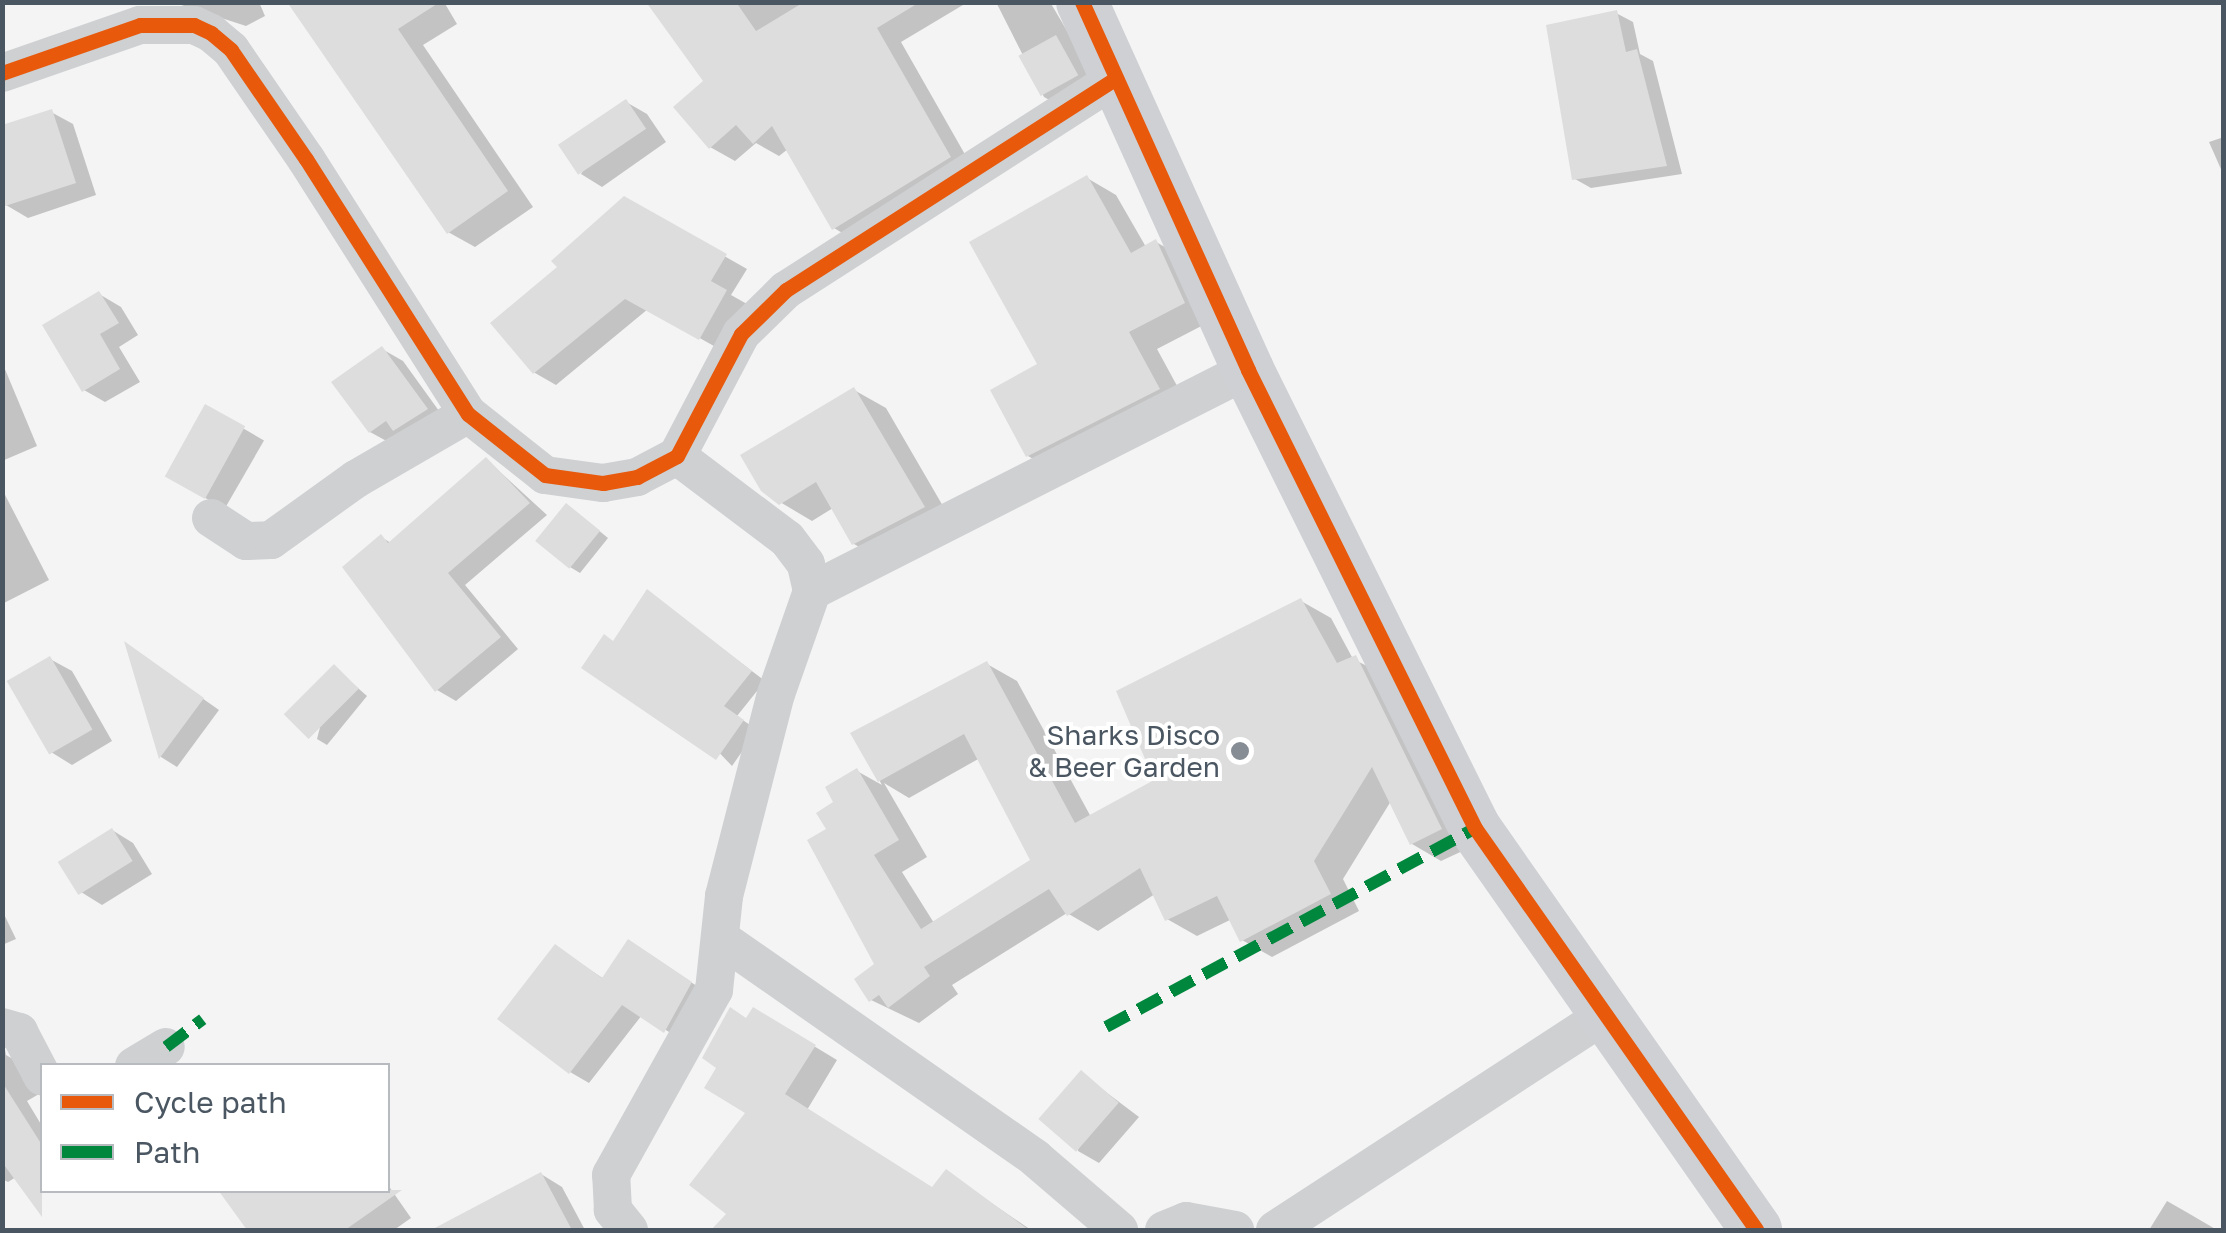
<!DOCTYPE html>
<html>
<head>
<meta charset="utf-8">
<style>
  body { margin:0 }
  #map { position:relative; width:2226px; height:1233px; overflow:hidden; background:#f4f4f4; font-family:"Golos Text",sans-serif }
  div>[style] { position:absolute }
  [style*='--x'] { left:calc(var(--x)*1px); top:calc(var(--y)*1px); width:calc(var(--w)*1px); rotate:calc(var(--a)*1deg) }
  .shadow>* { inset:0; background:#0003; transform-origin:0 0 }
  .building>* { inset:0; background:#ddddde; transform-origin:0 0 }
  .street>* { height:38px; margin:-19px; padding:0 19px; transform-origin:19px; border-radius:19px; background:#ced0d2 }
  .secondary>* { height:52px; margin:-26px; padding:0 26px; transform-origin:26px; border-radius:26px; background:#ced0d4 }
  .quiet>* { height:12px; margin-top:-6px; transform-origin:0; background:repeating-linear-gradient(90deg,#00873e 0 25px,transparent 0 37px) }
  .cycleway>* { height:15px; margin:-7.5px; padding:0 7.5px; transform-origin:7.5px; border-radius:7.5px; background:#e8590c }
  .dots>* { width:28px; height:28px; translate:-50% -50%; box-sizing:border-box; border:5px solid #fff; border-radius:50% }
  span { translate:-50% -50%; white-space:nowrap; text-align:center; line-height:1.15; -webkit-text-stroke:8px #fff; paint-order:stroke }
  .poi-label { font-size:28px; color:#4a5661 }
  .right { translate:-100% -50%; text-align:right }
  .frame { position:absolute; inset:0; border:5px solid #4a5661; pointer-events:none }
  .legend { position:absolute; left:40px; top:1063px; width:350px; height:130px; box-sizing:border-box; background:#fff; border:2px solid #b7bbc0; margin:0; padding:12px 18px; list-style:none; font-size:30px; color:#4a5661 }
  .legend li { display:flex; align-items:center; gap:20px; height:50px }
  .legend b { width:50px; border:2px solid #b7bbc0 }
</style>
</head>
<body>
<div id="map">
  <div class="shadow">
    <i style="clip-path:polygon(172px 2px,259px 2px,265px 16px,246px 26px)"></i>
    <i style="clip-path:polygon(301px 2px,444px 2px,457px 24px,423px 45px,533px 207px,475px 247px,448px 232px)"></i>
    <i style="clip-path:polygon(649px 2px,968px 2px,901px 42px,975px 172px,859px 243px,834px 228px,788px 149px,779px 156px,756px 143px,735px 161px,710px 147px,706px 81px)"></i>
    <i style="clip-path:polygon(996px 2px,1050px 2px,1102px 90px,1069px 111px,1044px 97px)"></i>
    <i style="clip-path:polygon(1616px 13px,1633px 22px,1640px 54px,1653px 61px,1682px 174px,1591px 188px,1575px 179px)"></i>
    <i style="clip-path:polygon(626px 102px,647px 114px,666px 142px,602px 187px,581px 174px)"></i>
    <i style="clip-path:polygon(51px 112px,73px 124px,96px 195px,28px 218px,6px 205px)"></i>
    <i style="clip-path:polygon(2224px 137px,2224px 176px,2209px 142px)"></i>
    <i style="clip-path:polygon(1087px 178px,1116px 195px,1146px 247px,1156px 242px,1186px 259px,1213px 320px,1157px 349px,1188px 406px,1057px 473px,1028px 456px)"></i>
    <i style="clip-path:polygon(624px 199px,747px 269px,731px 295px,747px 304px,721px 350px,648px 309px,556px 385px,535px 373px,494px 323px,561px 268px)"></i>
    <i style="clip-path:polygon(99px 294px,121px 307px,138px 335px,119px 347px,140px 382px,105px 402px,84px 390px)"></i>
    <i style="clip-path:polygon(382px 349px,403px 361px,447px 422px,392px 444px,370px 432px)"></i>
    <i style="clip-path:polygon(2px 362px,37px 446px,2px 461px)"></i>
    <i style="clip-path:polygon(854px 390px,886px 408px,954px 525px,885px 562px,854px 544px,833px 508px,812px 521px,780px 502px)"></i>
    <i style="left:206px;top:407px;width:67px;height:79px;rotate:30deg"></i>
    <i style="clip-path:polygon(487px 460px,547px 515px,465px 585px,518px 649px,456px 701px,437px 690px,381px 537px,391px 543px)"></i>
    <i style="clip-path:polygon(2px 489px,49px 580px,2px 604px)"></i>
    <i style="clip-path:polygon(576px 512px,608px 538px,580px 573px,570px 567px)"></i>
    <i style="clip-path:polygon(648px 592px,765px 681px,737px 716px,757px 730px,732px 766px,615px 644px)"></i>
    <i style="clip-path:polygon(evenodd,1301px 601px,1331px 618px,1353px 659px,1385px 675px,1471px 847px,1441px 861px,1412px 844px,1391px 801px,1343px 879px,1359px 911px,1272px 957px,1242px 940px,1232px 919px,1197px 936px,1167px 919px,1155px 894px,1098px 931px,1067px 913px,952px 985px,958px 994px,919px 1023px,871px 1000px,877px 965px,829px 830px,857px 771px,882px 785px,854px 734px,987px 664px,1017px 681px,1091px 817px,1158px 782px,1301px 601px,980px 758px,1034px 861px,934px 923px,902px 872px,927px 857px,884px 783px,909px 798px,980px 758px)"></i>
    <i style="clip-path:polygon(128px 646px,219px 710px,177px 767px,161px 757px)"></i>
    <i style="clip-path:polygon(50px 659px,72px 671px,112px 741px,72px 765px,51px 752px)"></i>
    <i style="clip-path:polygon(335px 668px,367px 696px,327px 745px,317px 739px)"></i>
    <i style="clip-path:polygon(112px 830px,133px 843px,152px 874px,102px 905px,81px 892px)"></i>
    <i style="clip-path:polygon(2px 910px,16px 939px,2px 945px)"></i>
    <i style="clip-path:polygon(556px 947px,604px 979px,648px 953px,710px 995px,685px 1042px,642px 1015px,589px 1083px,570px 1072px)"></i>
    <i style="clip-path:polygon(754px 1010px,837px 1060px,807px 1110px,934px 1189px,946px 1172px,1031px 1230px,937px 1230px,928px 1224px,923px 1230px,715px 1230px,730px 1213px,749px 1112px,747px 1020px)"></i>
    <i style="clip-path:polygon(2px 1032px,6px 1055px,25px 1066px,39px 1094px,27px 1101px,42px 1126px,42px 1161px,8px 1182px,2px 1179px)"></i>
    <i style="clip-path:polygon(1082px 1074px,1139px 1117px,1099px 1163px,1078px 1151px)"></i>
    <i style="clip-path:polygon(541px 1174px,562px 1187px,585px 1230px,466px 1230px,460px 1218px)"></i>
    <i style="clip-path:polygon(388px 1185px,411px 1218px,394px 1230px,259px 1230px,244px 1221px)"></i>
    <i style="clip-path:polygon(2167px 1201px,2188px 1213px,2217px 1230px,2149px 1230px)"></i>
  </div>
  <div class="building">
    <i style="clip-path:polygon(287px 2px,440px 2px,398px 29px,508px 191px,447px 234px)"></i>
    <i style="clip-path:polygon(646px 2px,736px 2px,756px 31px,804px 2px,920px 2px,877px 28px,951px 157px,832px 230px,772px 126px,753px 144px,736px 125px,709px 149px,673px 107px,703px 81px)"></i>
    <i style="clip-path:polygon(1617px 10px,1626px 52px,1637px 49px,1667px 166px,1572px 180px,1546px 25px)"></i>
    <i style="left:1056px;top:35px;width:46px;height:43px;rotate:61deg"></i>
    <i style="left:626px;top:99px;width:36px;height:82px;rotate:56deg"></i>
    <i style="clip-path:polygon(52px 109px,76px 183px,2px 207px,2px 125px)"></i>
    <i style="clip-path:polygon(1087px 175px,1131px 253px,1156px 239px,1185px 303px,1129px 332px,1160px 389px,1026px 457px,990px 390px,1037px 364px,969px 242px)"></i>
    <i style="clip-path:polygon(624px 196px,727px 254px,711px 281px,727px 290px,699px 340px,625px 299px,533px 374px,490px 323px,557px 267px,551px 261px)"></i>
    <i style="clip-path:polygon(99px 291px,119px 323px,100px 334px,120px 369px,82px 392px,42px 325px)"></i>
    <i style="clip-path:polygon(382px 346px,428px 409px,393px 431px,386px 421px,369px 433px,331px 382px)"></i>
    <i style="clip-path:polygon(854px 387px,925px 507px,852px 545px,816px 482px,779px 505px,761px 491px,740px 455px)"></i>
    <i style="left:205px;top:404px;width:46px;height:83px;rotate:29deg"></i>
    <i style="clip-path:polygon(486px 457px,530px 503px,448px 573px,501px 637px,435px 692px,342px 567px,381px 534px,388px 543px)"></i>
    <i style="left:566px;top:503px;width:44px;height:49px;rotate:39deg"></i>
    <i style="clip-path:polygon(647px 589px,752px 671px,724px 706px,744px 720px,716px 760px,581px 668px,604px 634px,613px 641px)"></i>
    <i style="clip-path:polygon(1301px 598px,1337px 663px,1356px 655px,1442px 829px,1410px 845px,1372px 767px,1314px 861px,1331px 894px,1240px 942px,1217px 896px,1165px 921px,1140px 868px,1067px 916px,1049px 889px,924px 967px,930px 976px,888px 1008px,879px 995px,869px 1002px,854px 979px,874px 964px,807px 840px,826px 829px,816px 813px,833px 802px,825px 787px,857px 768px,899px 840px,874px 855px,921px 929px,1030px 860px,964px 734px,878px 782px,850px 733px,987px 661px,1075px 823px,1154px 780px,1116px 691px)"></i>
    <i style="clip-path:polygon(124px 641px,204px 698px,159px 759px)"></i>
    <i style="left:50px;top:656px;width:85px;height:50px;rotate:60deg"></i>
    <i style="left:334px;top:664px;width:35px;height:71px;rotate:45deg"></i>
    <i style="left:112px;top:828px;width:39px;height:64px;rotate:58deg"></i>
    <i style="clip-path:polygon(628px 939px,692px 982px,664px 1033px,622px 1005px,569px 1074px,497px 1019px,555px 944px,602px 978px)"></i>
    <i style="clip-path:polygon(730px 1007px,746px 1018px,753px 1007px,816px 1045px,785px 1094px,932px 1187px,946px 1169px,1029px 1230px,711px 1230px,726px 1214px,689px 1185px,745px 1113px,704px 1088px,716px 1068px,702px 1058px)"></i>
    <i style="left:1081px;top:1070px;width:50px;height:65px;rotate:41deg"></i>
    <i style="clip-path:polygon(2px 1082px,42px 1145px,42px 1217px,2px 1162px)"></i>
    <i style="clip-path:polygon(541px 1172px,572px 1230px,431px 1230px)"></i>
    <i style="clip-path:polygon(218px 1190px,402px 1190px,345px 1230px,247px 1230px)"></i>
  </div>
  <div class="street">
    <i style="--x:2;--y:73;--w:146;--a:-19.2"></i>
    <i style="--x:140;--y:25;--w:54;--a:0"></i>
    <i style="--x:194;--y:25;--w:19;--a:25"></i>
    <i style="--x:211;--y:33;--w:26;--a:40"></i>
    <i style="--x:231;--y:50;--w:132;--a:55.5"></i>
    <i style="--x:306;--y:159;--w:302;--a:57.6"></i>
    <i style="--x:468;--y:414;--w:98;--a:38.4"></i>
    <i style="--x:545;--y:475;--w:59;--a:7.9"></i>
    <i style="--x:603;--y:483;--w:35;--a:-10"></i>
    <i style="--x:637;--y:477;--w:45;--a:-27.7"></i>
    <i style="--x:677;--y:456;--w:138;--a:-62.3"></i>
    <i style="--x:741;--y:334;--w:63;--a:-44.4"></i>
    <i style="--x:786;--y:290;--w:392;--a:-32.7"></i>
    <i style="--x:211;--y:518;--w:42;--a:33.3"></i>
    <i style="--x:246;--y:541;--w:25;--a:-2"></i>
    <i style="--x:271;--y:540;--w:105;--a:-35.7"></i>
    <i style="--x:356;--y:479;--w:129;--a:-30.1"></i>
    <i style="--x:812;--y:591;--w:489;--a:-26.9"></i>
    <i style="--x:723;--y:940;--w:381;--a:34.9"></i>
    <i style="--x:1035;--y:1158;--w:111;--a:40.6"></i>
    <i style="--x:2;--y:1027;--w:18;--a:16"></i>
    <i style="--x:19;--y:1032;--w:50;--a:62.4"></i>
    <i style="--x:134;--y:1066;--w:37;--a:-31"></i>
    <i style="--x:629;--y:1230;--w:26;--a:-129"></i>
    <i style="--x:613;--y:1210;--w:35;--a:-93"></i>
    <i style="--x:611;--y:1175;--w:212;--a:-60.9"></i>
    <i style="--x:714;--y:990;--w:95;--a:-83.9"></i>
    <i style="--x:724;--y:896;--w:209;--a:-75.6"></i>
    <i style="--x:776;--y:694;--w:109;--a:-70.7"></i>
    <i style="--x:812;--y:591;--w:28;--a:-103"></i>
    <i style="--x:806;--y:564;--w:31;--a:-127"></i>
    <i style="--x:787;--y:539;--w:138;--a:-143"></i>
    <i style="--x:1164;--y:1230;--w:24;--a:-22"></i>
    <i style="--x:1186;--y:1221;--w:50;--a:10.4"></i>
    <i style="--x:1275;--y:1230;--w:395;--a:-33.1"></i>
  </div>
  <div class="secondary">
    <i style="--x:1082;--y:2;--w:404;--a:65.7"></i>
    <i style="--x:1248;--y:370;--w:511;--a:63.64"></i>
    <i style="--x:1475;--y:828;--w:490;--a:55"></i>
  </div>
  <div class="quiet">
    <i style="--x:1106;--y:1027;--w:419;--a:-28.3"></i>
    <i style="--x:166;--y:1047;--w:46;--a:-37.1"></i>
  </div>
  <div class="cycleway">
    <i style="--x:1082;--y:2;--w:404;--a:65.7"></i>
    <i style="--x:1248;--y:370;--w:511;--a:63.64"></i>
    <i style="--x:1475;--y:828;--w:490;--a:55"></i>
    <i style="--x:2;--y:73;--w:146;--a:-19.2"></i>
    <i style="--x:140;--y:25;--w:54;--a:0"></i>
    <i style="--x:194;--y:25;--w:19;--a:25"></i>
    <i style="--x:211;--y:33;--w:26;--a:40"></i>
    <i style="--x:231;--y:50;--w:132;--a:55.5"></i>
    <i style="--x:306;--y:159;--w:302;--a:57.6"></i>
    <i style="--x:468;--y:414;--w:98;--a:38.4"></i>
    <i style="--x:545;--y:475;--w:59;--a:7.9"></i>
    <i style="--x:603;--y:483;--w:35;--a:-10"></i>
    <i style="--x:637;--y:477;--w:45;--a:-27.7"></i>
    <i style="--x:677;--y:456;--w:138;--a:-62.3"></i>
    <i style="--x:741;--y:334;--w:63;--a:-44.4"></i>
    <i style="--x:786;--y:290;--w:392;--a:-32.7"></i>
  </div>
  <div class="dots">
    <i style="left:1240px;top:751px;background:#868d94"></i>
  </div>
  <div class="poi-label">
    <span class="right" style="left:1220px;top:751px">Sharks Disco<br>&amp; Beer Garden</span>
  </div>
  <div class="frame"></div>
  <ul class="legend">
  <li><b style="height:12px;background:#e8590c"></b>Cycle path</li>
  <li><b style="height:12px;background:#00873e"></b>Path</li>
  </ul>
</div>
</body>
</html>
